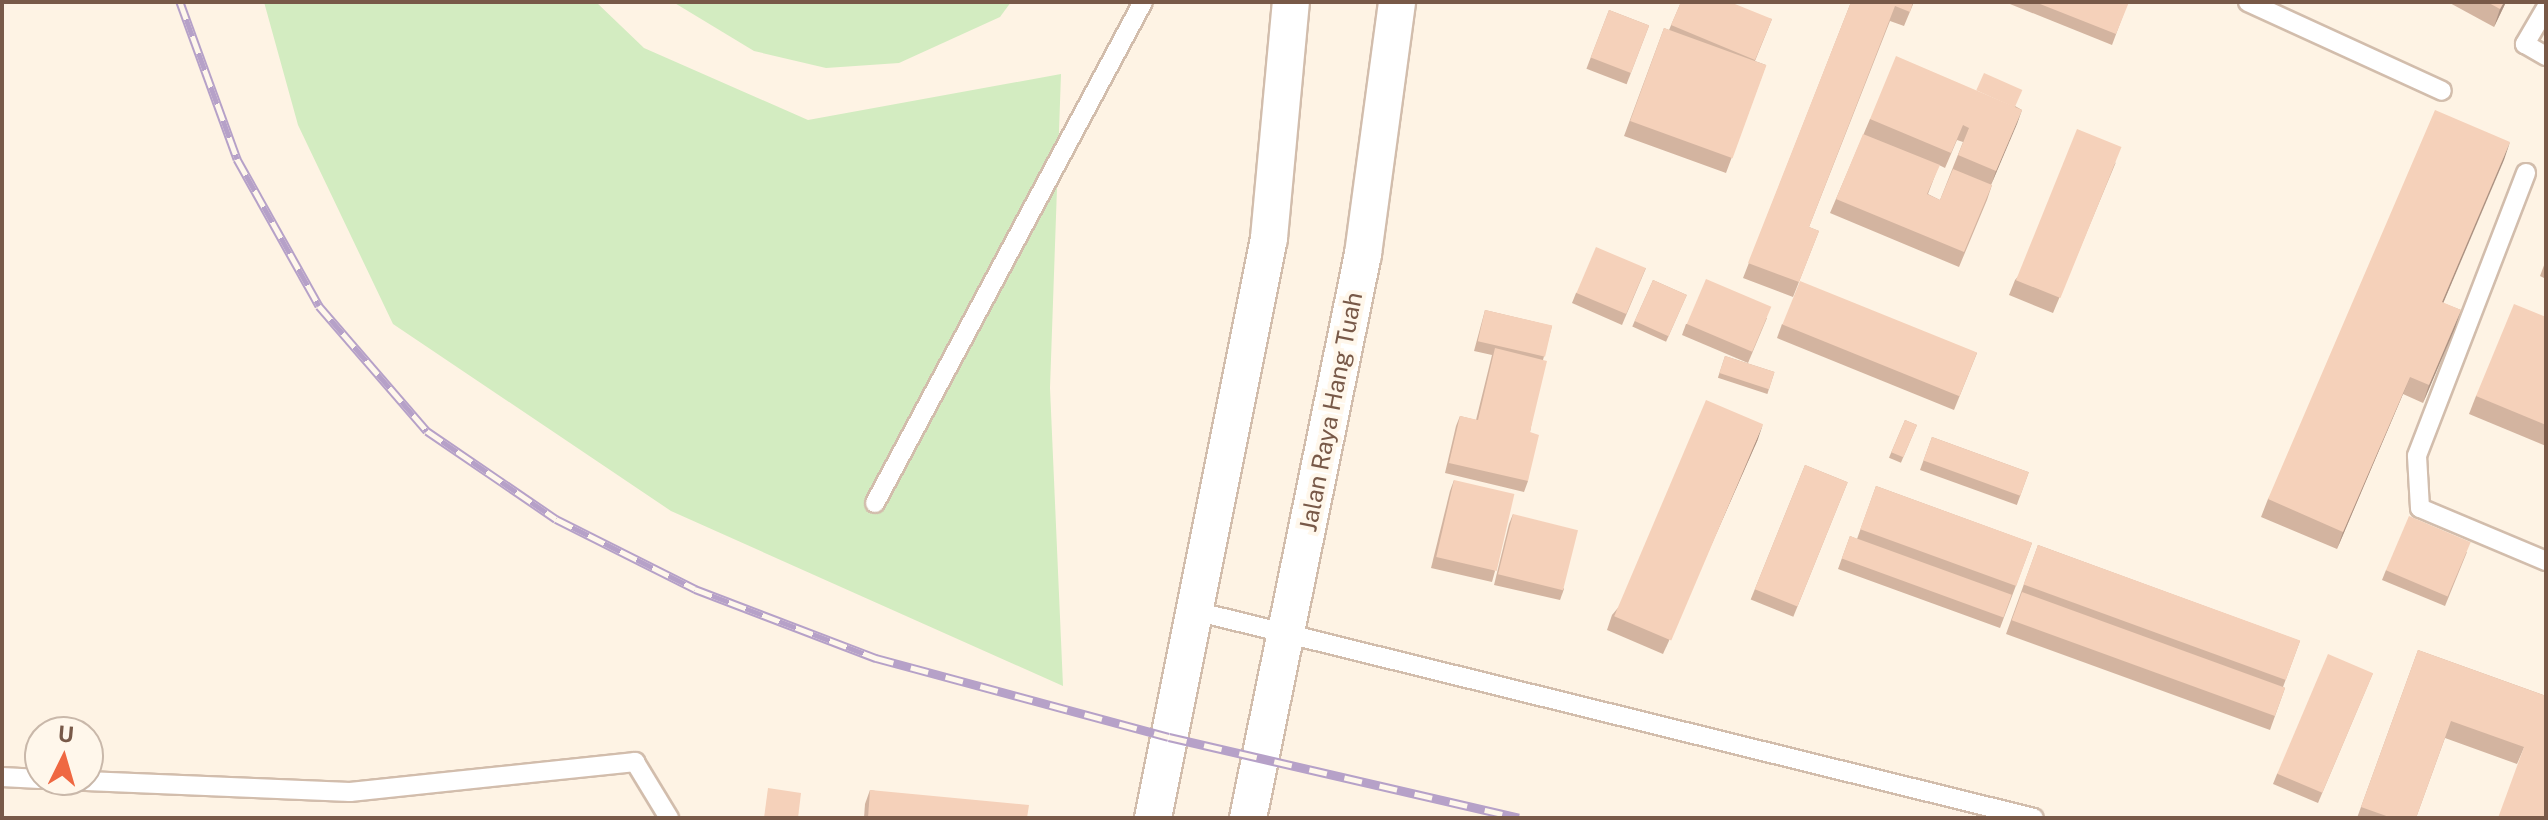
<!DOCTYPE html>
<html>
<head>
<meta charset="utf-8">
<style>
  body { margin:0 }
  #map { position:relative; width:2548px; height:820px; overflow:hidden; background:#fef3e4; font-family:"Public Sans",sans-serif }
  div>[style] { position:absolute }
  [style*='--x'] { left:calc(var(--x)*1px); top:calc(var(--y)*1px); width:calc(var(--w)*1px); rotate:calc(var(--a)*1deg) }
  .green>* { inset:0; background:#d3ecc1 }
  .roads { filter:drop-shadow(2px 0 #d2bdac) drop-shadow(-2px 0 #d2bdac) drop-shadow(0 2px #d2bdac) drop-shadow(0 -2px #d2bdac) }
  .service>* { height:18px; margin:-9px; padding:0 9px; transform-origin:9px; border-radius:9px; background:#fff }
  .minor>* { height:36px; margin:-18px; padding:0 18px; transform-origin:18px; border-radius:18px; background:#fff }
  .rail>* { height:9px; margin-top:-4.5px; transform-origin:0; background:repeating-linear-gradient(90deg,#fff7eb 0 18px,#b6a1c8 0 36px); box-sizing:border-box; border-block:2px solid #b6a1c8 }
  .wall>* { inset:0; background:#d3b4a0; transform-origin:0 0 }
  .shaded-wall>* { inset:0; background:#ac9282 }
  .building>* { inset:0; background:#f5d1ba; transform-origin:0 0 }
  span { translate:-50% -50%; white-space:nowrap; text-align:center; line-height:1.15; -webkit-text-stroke:8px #fff7eb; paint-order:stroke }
  .street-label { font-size:24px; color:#785948 }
  .frame { position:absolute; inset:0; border:4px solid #785948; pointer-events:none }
  .north { position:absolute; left:24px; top:716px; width:80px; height:80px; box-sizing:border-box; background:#fff7eb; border:2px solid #c9b8aa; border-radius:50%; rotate:5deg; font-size:22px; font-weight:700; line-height:32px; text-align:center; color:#785948 }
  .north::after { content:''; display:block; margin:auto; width:28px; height:36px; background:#ef6842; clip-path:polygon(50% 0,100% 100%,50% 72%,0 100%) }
</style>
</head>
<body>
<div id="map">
  <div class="green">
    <i style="clip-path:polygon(264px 2px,596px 2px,644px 48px,808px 120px,1061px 74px,1050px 388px,1063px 686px,671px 511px,393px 324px,298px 125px)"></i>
    <i style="clip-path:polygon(673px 2px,1011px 2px,1000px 17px,899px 63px,826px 68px,754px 51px)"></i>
  </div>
  <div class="roads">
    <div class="service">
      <i style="--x:2248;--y:2;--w:213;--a:24.6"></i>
      <i style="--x:2546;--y:8;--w:42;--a:120.3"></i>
      <i style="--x:2525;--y:44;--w:24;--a:30"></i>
      <i style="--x:2526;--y:173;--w:303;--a:111.1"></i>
      <i style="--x:2417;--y:456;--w:52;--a:86.7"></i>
      <i style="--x:2420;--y:508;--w:137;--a:22.8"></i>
      <i style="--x:875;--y:503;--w:568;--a:-61.86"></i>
      <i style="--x:1195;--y:611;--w:864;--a:13.86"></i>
      <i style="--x:2;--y:777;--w:38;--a:3"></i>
      <i style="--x:62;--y:780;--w:288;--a:2.4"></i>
      <i style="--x:350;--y:792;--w:287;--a:-6"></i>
      <i style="--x:635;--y:762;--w:66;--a:58.7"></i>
    </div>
    <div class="minor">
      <i style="--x:1153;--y:818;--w:591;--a:-78.69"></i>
      <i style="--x:1269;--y:238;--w:237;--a:-84.7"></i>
      <i style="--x:1248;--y:818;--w:576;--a:-78.48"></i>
      <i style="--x:1363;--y:254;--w:254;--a:-82.3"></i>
    </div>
  </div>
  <div class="rail">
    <i style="--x:180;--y:2;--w:167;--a:70"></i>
    <i style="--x:237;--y:159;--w:168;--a:60.8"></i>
    <i style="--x:319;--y:306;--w:165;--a:49.2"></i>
    <i style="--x:427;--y:431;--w:156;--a:34.3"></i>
    <i style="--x:556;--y:519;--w:156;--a:26.7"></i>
    <i style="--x:695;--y:589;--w:194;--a:20.9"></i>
    <i style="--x:876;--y:658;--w:303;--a:15.1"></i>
    <i style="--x:1169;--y:737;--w:359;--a:13"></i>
  </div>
  <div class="wall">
    <i style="clip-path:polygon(1681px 2px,1772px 19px,1755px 61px,1766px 65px,1726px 173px,1624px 136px,1664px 28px,1669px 30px)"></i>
    <i style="clip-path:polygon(1851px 2px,1914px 2px,1904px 26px,1890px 21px,1809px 227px,1819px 231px,1793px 297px,1743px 278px)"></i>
    <i style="clip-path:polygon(2005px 2px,2128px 2px,2112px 45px)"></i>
    <i style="clip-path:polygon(2448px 2px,2506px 2px,2494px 27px)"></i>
    <i style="left:1609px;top:10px;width:43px;height:63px;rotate:21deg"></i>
    <i style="clip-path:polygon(evenodd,2015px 106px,2022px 110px,1991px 185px,1992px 185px,1987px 200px,1959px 267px,1830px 213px,1870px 119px,2015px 106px,1957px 140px,1963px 142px,1940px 200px,1928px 194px,1939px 165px,1945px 168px,1957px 140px)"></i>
    <i style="clip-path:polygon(2510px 142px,2443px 303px,2461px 310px,2423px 403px,2403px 394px,2337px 549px,2261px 517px,2268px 499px)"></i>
    <i style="clip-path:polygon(2116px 162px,2053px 313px,2009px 295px,2015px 280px)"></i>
    <i style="clip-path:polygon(2546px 260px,2546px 279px,2540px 276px)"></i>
    <i style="clip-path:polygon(1646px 268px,1622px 325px,1572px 303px,1576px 293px)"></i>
    <i style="left:1653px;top:280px;width:37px;height:51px;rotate:24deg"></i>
    <i style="clip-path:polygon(1485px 310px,1552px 326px,1543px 360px,1530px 432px,1528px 481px,1524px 492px,1445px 473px,1456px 426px,1460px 416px,1476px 420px,1492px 355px,1474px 351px)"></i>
    <i style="clip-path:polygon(2546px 317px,2546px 446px,2469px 414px,2476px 396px)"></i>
    <i style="clip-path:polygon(1767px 318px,1748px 363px,1682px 335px,1686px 324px)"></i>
    <i style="clip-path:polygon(1782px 324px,1977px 353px,1954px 410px,1777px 338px)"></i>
    <i style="left:1725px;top:356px;width:52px;height:23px;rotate:18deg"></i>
    <i style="left:1905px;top:420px;width:13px;height:41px;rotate:23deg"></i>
    <i style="left:1932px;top:437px;width:103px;height:35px;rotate:20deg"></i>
    <i style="clip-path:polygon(1758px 439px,1663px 654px,1607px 630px,1612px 615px)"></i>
    <i style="left:1805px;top:465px;width:46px;height:145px;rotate:22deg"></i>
    <i style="clip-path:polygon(1454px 480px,1495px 571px,1492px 582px,1431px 568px,1450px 491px)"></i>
    <i style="clip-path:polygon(1876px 486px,2032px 543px,2000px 628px,1838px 569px,1850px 536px,1857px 539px)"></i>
    <i style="clip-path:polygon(1513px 514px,1564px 589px,1560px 600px,1494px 585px,1509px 524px)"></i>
    <i style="clip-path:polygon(2038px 545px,2300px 641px,2283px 687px,2285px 688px,2270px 730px,2006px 634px)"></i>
    <i style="clip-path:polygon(2467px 552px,2445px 606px,2382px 580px,2386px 570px)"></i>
    <i style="clip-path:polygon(2418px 650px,2546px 696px,2517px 764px,2445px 738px,2416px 818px,2357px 818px)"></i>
    <i style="clip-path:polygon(2373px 673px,2318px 803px,2273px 784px,2277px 774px)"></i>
    <i style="clip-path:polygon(870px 790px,1027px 818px,864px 818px,865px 804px)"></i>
  </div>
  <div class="shaded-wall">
    <i style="clip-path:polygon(2504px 2px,2506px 2px,2494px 27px,2500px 9px)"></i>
    <i style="clip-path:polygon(2022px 110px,2017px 124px,1991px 185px,1996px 171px)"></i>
    <i style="clip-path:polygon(2510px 142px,2504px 160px,2436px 320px,2442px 302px)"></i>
    <i style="clip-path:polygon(2461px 310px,2455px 328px,2423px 403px,2429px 385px)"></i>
    <i style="clip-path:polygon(2410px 377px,2403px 394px,2337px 549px,2343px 532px)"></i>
    <i style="clip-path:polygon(1763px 424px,1758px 439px,1663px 654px,1669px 640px)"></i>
  </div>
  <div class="building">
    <i style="clip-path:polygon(1681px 2px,1730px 2px,1772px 19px,1755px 60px,1671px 25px)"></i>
    <i style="clip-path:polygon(1851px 2px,1913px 2px,1910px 12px,1895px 6px,1809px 227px,1819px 231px,1799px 282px,1748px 263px)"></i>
    <i style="clip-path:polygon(2035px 2px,2129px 2px,2116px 34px)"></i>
    <i style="clip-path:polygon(2487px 2px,2504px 2px,2500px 9px)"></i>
    <i style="left:1609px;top:10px;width:43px;height:51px;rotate:21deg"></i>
    <i style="left:1664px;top:28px;width:109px;height:99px;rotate:20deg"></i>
    <i style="clip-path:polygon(1896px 56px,2022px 110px,1996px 171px,1958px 155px,1969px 128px,1963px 125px,1951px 153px,1870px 119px)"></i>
    <i style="left:1984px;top:73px;width:42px;height:19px;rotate:24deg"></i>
    <i style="clip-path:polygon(2435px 110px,2510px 142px,2442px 302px,2461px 310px,2429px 385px,2410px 377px,2343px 532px,2268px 499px)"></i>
    <i style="left:2077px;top:129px;width:48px;height:163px;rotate:22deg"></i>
    <i style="clip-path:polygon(1863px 134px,1940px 165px,1927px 194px,1940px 200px,1953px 169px,1992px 185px,1964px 252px,1836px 199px)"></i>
    <i style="left:1596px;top:247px;width:54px;height:50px;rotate:23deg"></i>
    <i style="left:1706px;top:279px;width:71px;height:49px;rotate:23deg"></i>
    <i style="left:1653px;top:280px;width:37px;height:45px;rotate:24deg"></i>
    <i style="left:1800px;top:281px;width:191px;height:47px;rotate:22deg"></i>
    <i style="clip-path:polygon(2514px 304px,2546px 317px,2546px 425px,2476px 396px)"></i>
    <i style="left:1485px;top:310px;width:69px;height:32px;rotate:13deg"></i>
    <i style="clip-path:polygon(1495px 348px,1547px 361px,1530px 432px,1539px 435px,1528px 481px,1449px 463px,1460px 416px,1478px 420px)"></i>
    <i style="left:1725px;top:356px;width:52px;height:18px;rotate:18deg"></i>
    <i style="left:1706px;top:400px;width:62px;height:235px;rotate:23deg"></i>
    <i style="left:1905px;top:420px;width:13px;height:35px;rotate:23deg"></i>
    <i style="left:1932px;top:437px;width:103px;height:25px;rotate:20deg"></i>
    <i style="left:1805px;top:465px;width:46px;height:134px;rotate:22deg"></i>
    <i style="left:1454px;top:480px;width:62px;height:79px;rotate:13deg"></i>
    <i style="left:1876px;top:486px;width:166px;height:46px;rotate:20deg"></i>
    <i style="left:1513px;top:514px;width:67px;height:62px;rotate:14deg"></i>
    <i style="left:2409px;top:516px;width:67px;height:59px;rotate:23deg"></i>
    <i style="left:1850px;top:536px;width:172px;height:24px;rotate:20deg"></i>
    <i style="left:2038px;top:545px;width:279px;height:42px;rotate:20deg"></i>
    <i style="left:2022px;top:592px;width:280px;height:30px;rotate:20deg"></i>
    <i style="clip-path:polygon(2418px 650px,2546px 696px,2546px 818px,2498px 818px,2524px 747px,2451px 721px,2416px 818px,2392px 818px,2361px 807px)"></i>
    <i style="left:2328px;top:654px;width:49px;height:130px;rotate:23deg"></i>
    <i style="clip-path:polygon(768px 788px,801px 793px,798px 818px,764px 818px)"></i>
    <i style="clip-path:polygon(870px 790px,1029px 805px,1027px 818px,868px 818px)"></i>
  </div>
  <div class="street-label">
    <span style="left:1331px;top:412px;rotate:-79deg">Jalan Raya Hang Tuah</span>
  </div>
  <div class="frame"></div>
  <div class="north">U</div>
</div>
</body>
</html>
